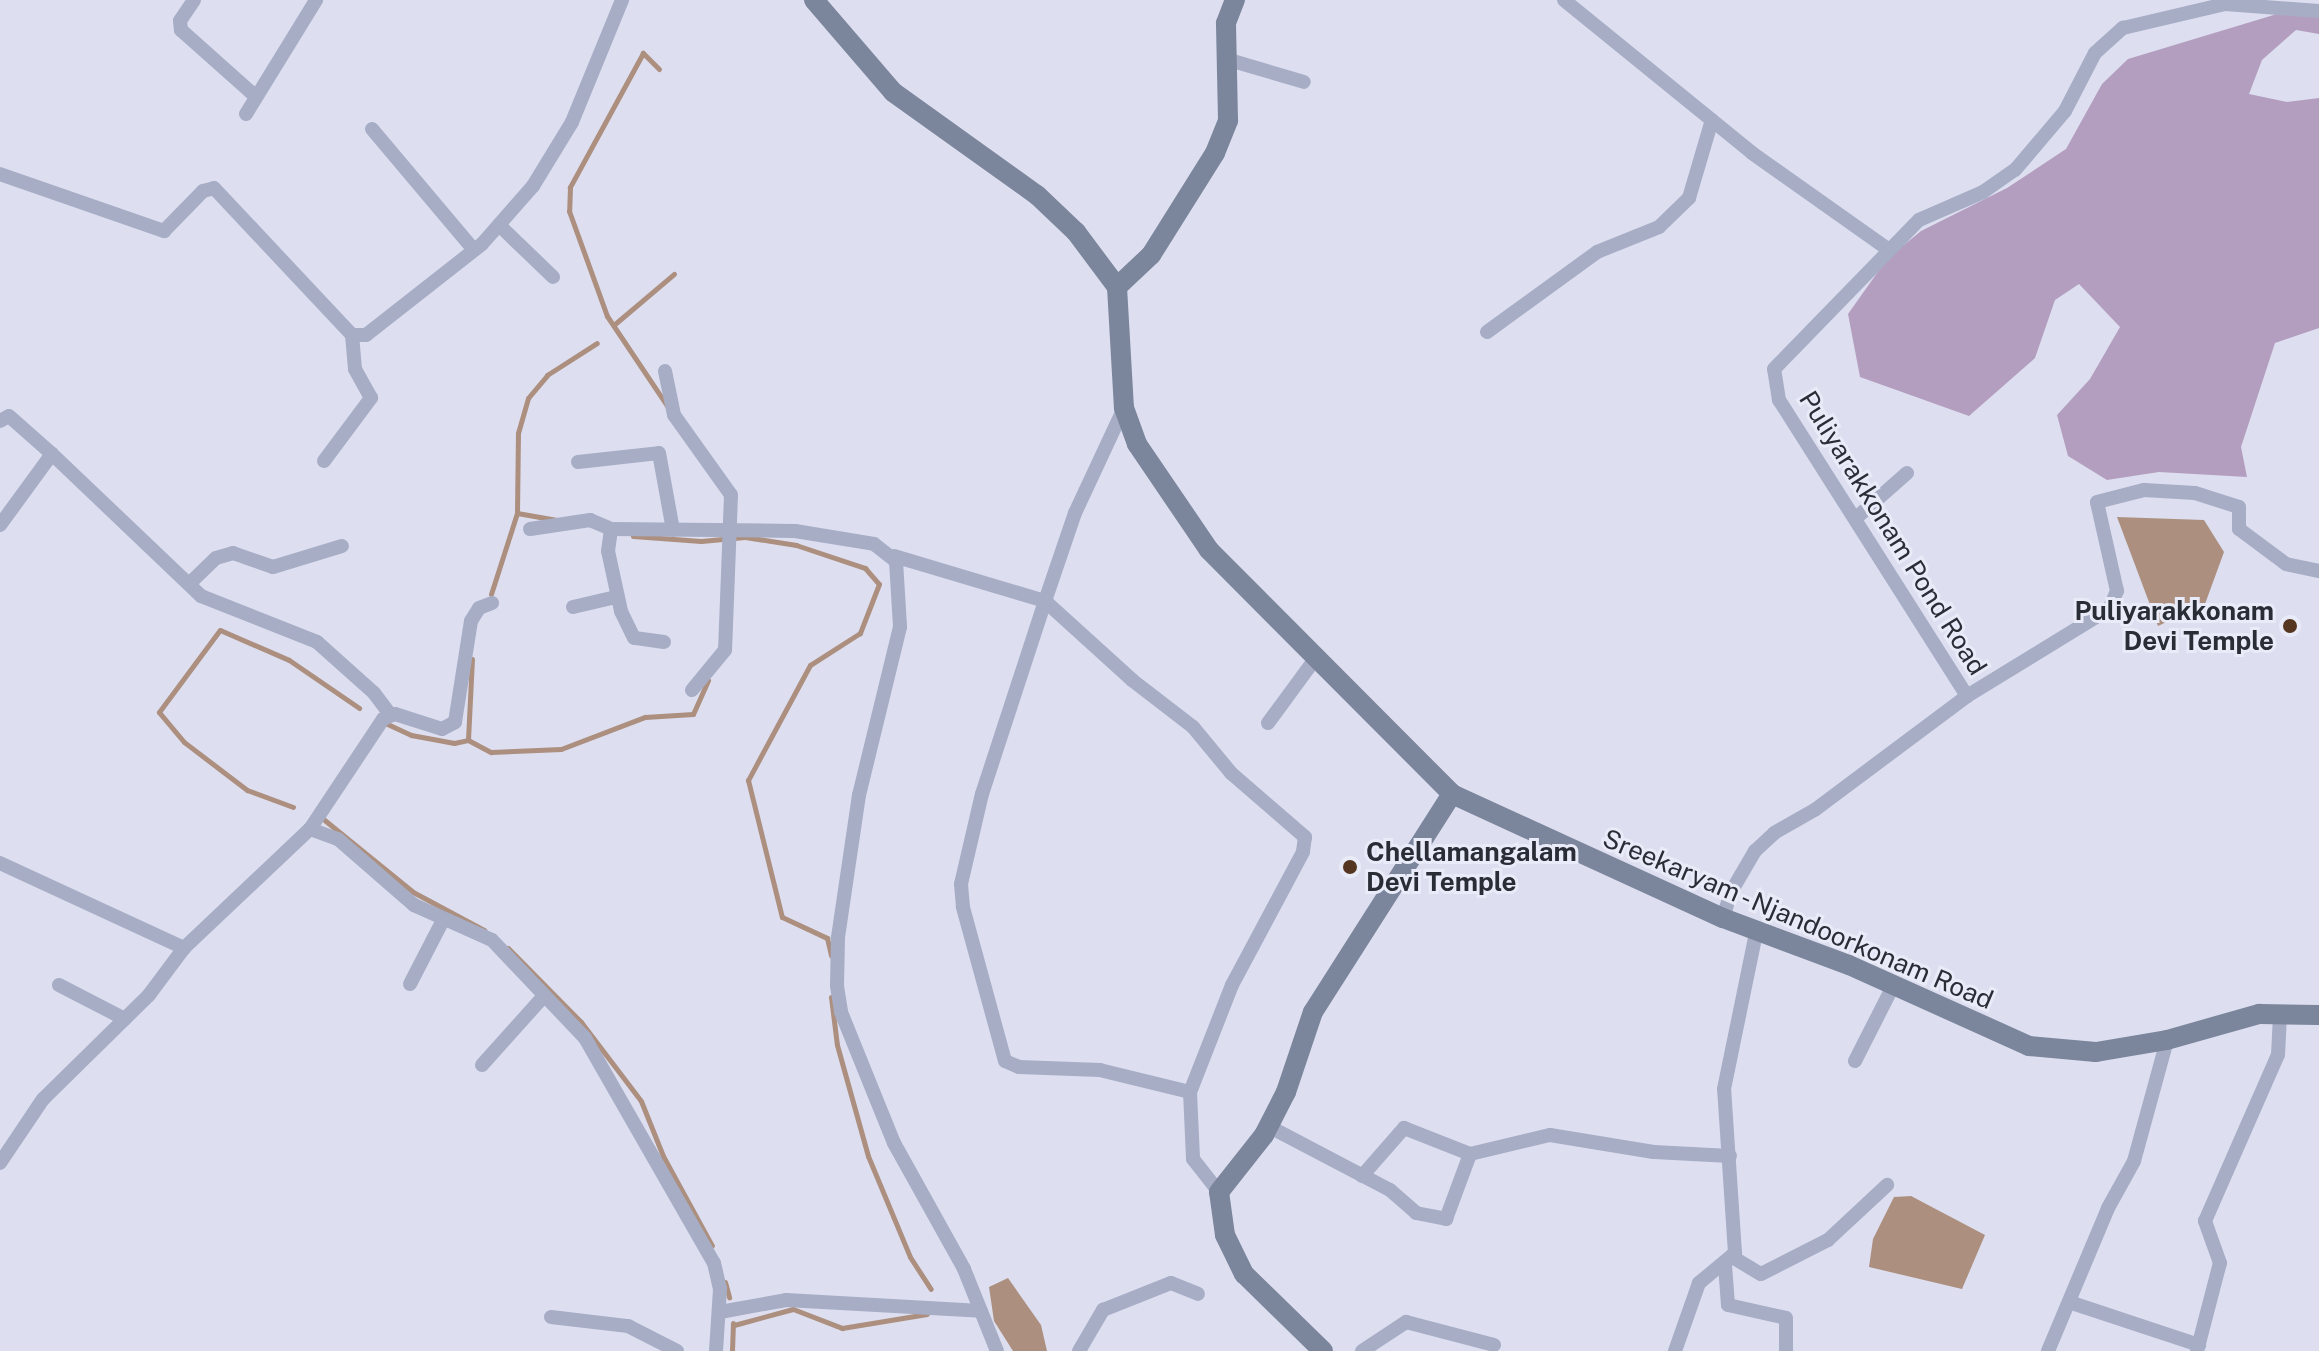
<!DOCTYPE html>
<html>
<head>
<meta charset="utf-8">
<style>
  body { margin:0 }
  #map { position:relative; width:2319px; height:1351px; overflow:hidden; background:#dddff0; font-family:"Public Sans",sans-serif }
  div>[style] { position:absolute }
  [style*='--x'] { left:calc(var(--x)*1px); top:calc(var(--y)*1px); width:calc(var(--w)*1px); rotate:calc(var(--a)*1deg) }
  .green>* { inset:0; background:#b49ebf }
  .water>* { inset:0; background:#ac8f7e }
  .stream>* { height:5px; margin:-2.5px; padding:0 2.5px; transform-origin:2.5px; border-radius:2.5px; background:#ac8f7e }
  .street>* { height:14px; margin:-7px; padding:0 7px; transform-origin:7px; border-radius:7px; background:#a6adc5 }
  .secondary>* { height:20px; margin:-10px; padding:0 10px; transform-origin:10px; border-radius:10px; background:#7b859b }
  .dots>* { width:22px; height:22px; translate:-50% -50%; box-sizing:border-box; border:4px solid #e9ebf8; border-radius:50% }
  span { translate:-50% -50%; white-space:nowrap; text-align:center; line-height:1.15; -webkit-text-stroke:6px #e9ebf8; paint-order:stroke }
  .street-label { font-size:26px; color:#292d36 }
  .poi-label { font-size:26px; color:#292d36; font-weight:700 }
  .right { translate:-100% -50%; text-align:right }
  .left { translate:0 -50%; text-align:left }
</style>
</head>
<body>
<div id="map">
  <div class="green">
    <i style="clip-path:polygon(2277px 14px,2319px 17px,2319px 34px,2296px 30px,2262px 60px,2249px 94px,2287px 102px,2319px 98px,2319px 328px,2275px 343px,2241px 447px,2247px 477px,2159px 472px,2107px 480px,2068px 456px,2057px 415px,2090px 379px,2120px 327px,2079px 284px,2055px 300px,2035px 358px,1969px 416px,1860px 377px,1848px 314px,1887px 259px,1921px 231px,2007px 188px,2066px 149px,2102px 84px,2128px 59px)"></i>
  </div>
  <div class="water">
    <i style="clip-path:polygon(2117px 517px,2204px 520px,2224px 552px,2205px 604px,2158px 626px)"></i>
    <i style="clip-path:polygon(1911px 1196px,1985px 1235px,1962px 1289px,1869px 1267px,1873px 1239px,1894px 1197px)"></i>
    <i style="clip-path:polygon(1008px 1278px,1041px 1325px,1047px 1351px,1013px 1351px,994px 1321px,989px 1287px)"></i>
  </div>
  <div class="stream">
    <i style="--x:659;--y:69;--w:23;--a:-135"></i>
    <i style="--x:643;--y:53;--w:153;--a:118.6"></i>
    <i style="--x:570;--y:187;--w:24;--a:92"></i>
    <i style="--x:569;--y:211;--w:112;--a:70.1"></i>
    <i style="--x:607;--y:316;--w:110;--a:56.2"></i>
    <i style="--x:616;--y:323;--w:76;--a:-40.2"></i>
    <i style="--x:517;--y:513;--w:39;--a:10"></i>
    <i style="--x:633;--y:536;--w:68;--a:4.2"></i>
    <i style="--x:701;--y:541;--w:44;--a:-5.2"></i>
    <i style="--x:745;--y:537;--w:52;--a:8.9"></i>
    <i style="--x:796;--y:545;--w:73;--a:18.4"></i>
    <i style="--x:865;--y:568;--w:21;--a:49"></i>
    <i style="--x:879;--y:584;--w:53;--a:111.2"></i>
    <i style="--x:860;--y:633;--w:59;--a:147.4"></i>
    <i style="--x:810;--y:665;--w:131;--a:118.3"></i>
    <i style="--x:748;--y:780;--w:141;--a:76.1"></i>
    <i style="--x:782;--y:917;--w:50;--a:25"></i>
    <i style="--x:827;--y:938;--w:18;--a:77"></i>
    <i style="--x:491;--y:594;--w:85;--a:-72.2"></i>
    <i style="--x:517;--y:513;--w:80;--a:-89.3"></i>
    <i style="--x:518;--y:433;--w:36;--a:-74"></i>
    <i style="--x:528;--y:398;--w:30;--a:-50"></i>
    <i style="--x:547;--y:375;--w:59;--a:-32.6"></i>
    <i style="--x:383;--y:722;--w:31;--a:25"></i>
    <i style="--x:411;--y:735;--w:44;--a:10.5"></i>
    <i style="--x:454;--y:743;--w:14;--a:-12"></i>
    <i style="--x:468;--y:740;--w:81;--a:-87.2"></i>
    <i style="--x:468;--y:740;--w:26;--a:28"></i>
    <i style="--x:491;--y:752;--w:70;--a:-2.5"></i>
    <i style="--x:561;--y:749;--w:90;--a:-20.9"></i>
    <i style="--x:645;--y:717;--w:48;--a:-3.6"></i>
    <i style="--x:693;--y:714;--w:37;--a:-66"></i>
    <i style="--x:293;--y:807;--w:49;--a:-159.7"></i>
    <i style="--x:247;--y:790;--w:79;--a:-142.7"></i>
    <i style="--x:184;--y:742;--w:39;--a:-130"></i>
    <i style="--x:159;--y:712;--w:102;--a:-53.4"></i>
    <i style="--x:220;--y:630;--w:75;--a:23.5"></i>
    <i style="--x:289;--y:660;--w:85;--a:34.4"></i>
    <i style="--x:322;--y:818;--w:117;--a:39.1"></i>
    <i style="--x:413;--y:892;--w:81;--a:28.2"></i>
    <i style="--x:508;--y:948;--w:104;--a:45.4"></i>
    <i style="--x:581;--y:1022;--w:99;--a:52.8"></i>
    <i style="--x:641;--y:1101;--w:59;--a:68.2"></i>
    <i style="--x:663;--y:1156;--w:102;--a:61.4"></i>
    <i style="--x:831;--y:997;--w:48;--a:82.9"></i>
    <i style="--x:837;--y:1045;--w:115;--a:74.4"></i>
    <i style="--x:868;--y:1156;--w:109;--a:67.4"></i>
    <i style="--x:910;--y:1257;--w:38;--a:57"></i>
    <i style="--x:725;--y:1282;--w:16;--a:75"></i>
    <i style="--x:734;--y:1325;--w:61;--a:-15.2"></i>
    <i style="--x:793;--y:1309;--w:53;--a:21.2"></i>
    <i style="--x:842;--y:1328;--w:86;--a:-9.4"></i>
    <i style="--x:732;--y:1351;--w:28;--a:-88"></i>
  </div>
  <div class="street">
    <i style="--x:194;--y:0;--w:25;--a:124"></i>
    <i style="--x:180;--y:21;--w:9;--a:84"></i>
    <i style="--x:181;--y:30;--w:99;--a:41.7"></i>
    <i style="--x:1564;--y:0;--w:242;--a:39.1"></i>
    <i style="--x:1752;--y:153;--w:168;--a:35.3"></i>
    <i style="--x:1226;--y:59;--w:81;--a:16.4"></i>
    <i style="--x:246;--y:114;--w:134;--a:-58.4"></i>
    <i style="--x:372;--y:129;--w:158;--a:49.9"></i>
    <i style="--x:0;--y:174;--w:174;--a:19.2"></i>
    <i style="--x:164;--y:231;--w:56;--a:-45.7"></i>
    <i style="--x:203;--y:191;--w:11;--a:-15"></i>
    <i style="--x:214;--y:188;--w:202;--a:46.8"></i>
    <i style="--x:499;--y:225;--w:75;--a:43.9"></i>
    <i style="--x:1487;--y:332;--w:136;--a:-36"></i>
    <i style="--x:1597;--y:252;--w:67;--a:-22"></i>
    <i style="--x:1659;--y:227;--w:42;--a:-44"></i>
    <i style="--x:1689;--y:198;--w:81;--a:-73.6"></i>
    <i style="--x:665;--y:371;--w:45;--a:78.4"></i>
    <i style="--x:674;--y:415;--w:98;--a:54.5"></i>
    <i style="--x:731;--y:495;--w:155;--a:92.2"></i>
    <i style="--x:725;--y:650;--w:52;--a:129.5"></i>
    <i style="--x:0;--y:421;--w:10;--a:-29"></i>
    <i style="--x:9;--y:416;--w:57;--a:41.5"></i>
    <i style="--x:324;--y:461;--w:79;--a:-53.3"></i>
    <i style="--x:371;--y:398;--w:33;--a:-119"></i>
    <i style="--x:355;--y:369;--w:34;--a:-95"></i>
    <i style="--x:352;--y:335;--w:14;--a:0"></i>
    <i style="--x:366;--y:335;--w:147;--a:-38.1"></i>
    <i style="--x:482;--y:244;--w:77;--a:-48.7"></i>
    <i style="--x:533;--y:186;--w:75;--a:-58.6"></i>
    <i style="--x:572;--y:122;--w:132;--a:-67.7"></i>
    <i style="--x:578;--y:462;--w:81;--a:-6.3"></i>
    <i style="--x:659;--y:453;--w:78;--a:79.7"></i>
    <i style="--x:1856;--y:518;--w:68;--a:-41.4"></i>
    <i style="--x:0;--y:525;--w:88;--a:-53.8"></i>
    <i style="--x:52;--y:454;--w:206;--a:43.6"></i>
    <i style="--x:201;--y:596;--w:125;--a:21.6"></i>
    <i style="--x:317;--y:642;--w:76;--a:41.8"></i>
    <i style="--x:374;--y:693;--w:26;--a:53"></i>
    <i style="--x:530;--y:529;--w:61;--a:-8.5"></i>
    <i style="--x:590;--y:520;--w:23;--a:23"></i>
    <i style="--x:894;--y:556;--w:158;--a:16.6"></i>
    <i style="--x:1045;--y:601;--w:118;--a:42.2"></i>
    <i style="--x:1132;--y:680;--w:77;--a:37.6"></i>
    <i style="--x:1193;--y:727;--w:60;--a:50.4"></i>
    <i style="--x:1231;--y:773;--w:98;--a:40.9"></i>
    <i style="--x:1305;--y:837;--w:15;--a:98"></i>
    <i style="--x:1303;--y:852;--w:151;--a:118.1"></i>
    <i style="--x:1232;--y:985;--w:115;--a:111.4"></i>
    <i style="--x:1190;--y:1092;--w:93;--a:-166.3"></i>
    <i style="--x:1100;--y:1070;--w:81;--a:-177.9"></i>
    <i style="--x:1019;--y:1067;--w:15;--a:-157"></i>
    <i style="--x:1005;--y:1061;--w:160;--a:-105.3"></i>
    <i style="--x:963;--y:907;--w:23;--a:-95"></i>
    <i style="--x:961;--y:884;--w:92;--a:-76.9"></i>
    <i style="--x:982;--y:794;--w:203;--a:-71.9"></i>
    <i style="--x:1045;--y:601;--w:93;--a:-71.2"></i>
    <i style="--x:1075;--y:513;--w:116;--a:-65"></i>
    <i style="--x:189;--y:584;--w:37;--a:-44"></i>
    <i style="--x:216;--y:558;--w:18;--a:-16"></i>
    <i style="--x:233;--y:553;--w:42;--a:19.3"></i>
    <i style="--x:273;--y:567;--w:72;--a:-16.9"></i>
    <i style="--x:573;--y:607;--w:44;--a:-13.1"></i>
    <i style="--x:664;--y:642;--w:30;--a:-172"></i>
    <i style="--x:634;--y:638;--w:30;--a:-116"></i>
    <i style="--x:621;--y:611;--w:61;--a:-102.2"></i>
    <i style="--x:608;--y:551;--w:22;--a:-82"></i>
    <i style="--x:611;--y:529;--w:184;--a:0.6"></i>
    <i style="--x:795;--y:531;--w:80;--a:9.3"></i>
    <i style="--x:874;--y:544;--w:28;--a:38"></i>
    <i style="--x:896;--y:561;--w:66;--a:86.5"></i>
    <i style="--x:900;--y:627;--w:173;--a:103.7"></i>
    <i style="--x:859;--y:795;--w:145;--a:98.4"></i>
    <i style="--x:838;--y:938;--w:48;--a:91.2"></i>
    <i style="--x:837;--y:986;--w:26;--a:81"></i>
    <i style="--x:841;--y:1012;--w:141;--a:68"></i>
    <i style="--x:894;--y:1143;--w:144;--a:60.9"></i>
    <i style="--x:964;--y:1269;--w:88;--a:68.1"></i>
    <i style="--x:1967;--y:696;--w:351;--a:-122.4"></i>
    <i style="--x:1779;--y:400;--w:31;--a:-99"></i>
    <i style="--x:1774;--y:369;--w:208;--a:-45.8"></i>
    <i style="--x:1919;--y:220;--w:70;--a:-23.6"></i>
    <i style="--x:1983;--y:192;--w:39;--a:-35"></i>
    <i style="--x:2015;--y:170;--w:77;--a:-49.7"></i>
    <i style="--x:2065;--y:111;--w:65;--a:-62.7"></i>
    <i style="--x:2095;--y:53;--w:38;--a:-42"></i>
    <i style="--x:2123;--y:28;--w:105;--a:-13.2"></i>
    <i style="--x:2225;--y:4;--w:94;--a:4.3"></i>
    <i style="--x:1268;--y:723;--w:79;--a:-53.7"></i>
    <i style="--x:310;--y:829;--w:30;--a:20"></i>
    <i style="--x:338;--y:839;--w:101;--a:41"></i>
    <i style="--x:414;--y:905;--w:85;--a:24.2"></i>
    <i style="--x:492;--y:940;--w:135;--a:46.5"></i>
    <i style="--x:585;--y:1038;--w:259;--a:60.2"></i>
    <i style="--x:714;--y:1263;--w:27;--a:77"></i>
    <i style="--x:720;--y:1289;--w:62;--a:93.7"></i>
    <i style="--x:0;--y:863;--w:203;--a:24.8"></i>
    <i style="--x:184;--y:948;--w:59;--a:126.7"></i>
    <i style="--x:149;--y:995;--w:148;--a:135.5"></i>
    <i style="--x:43;--y:1099;--w:77;--a:123.9"></i>
    <i style="--x:1723;--y:918;--w:27;--a:-73"></i>
    <i style="--x:1731;--y:892;--w:48;--a:-59.7"></i>
    <i style="--x:1755;--y:851;--w:26;--a:-43"></i>
    <i style="--x:1774;--y:833;--w:48;--a:-29.7"></i>
    <i style="--x:1816;--y:809;--w:189;--a:-36.8"></i>
    <i style="--x:1967;--y:696;--w:167;--a:-31.5"></i>
    <i style="--x:2109;--y:609;--w:20;--a:-66"></i>
    <i style="--x:2117;--y:591;--w:91;--a:-102.7"></i>
    <i style="--x:2097;--y:502;--w:49;--a:-14.3"></i>
    <i style="--x:2144;--y:490;--w:51;--a:3.4"></i>
    <i style="--x:2195;--y:493;--w:46;--a:17.7"></i>
    <i style="--x:2239;--y:507;--w:22;--a:90"></i>
    <i style="--x:2239;--y:529;--w:59;--a:36.7"></i>
    <i style="--x:2286;--y:564;--w:34;--a:12"></i>
    <i style="--x:184;--y:948;--w:173;--a:-43.4"></i>
    <i style="--x:310;--y:829;--w:132;--a:-56.4"></i>
    <i style="--x:383;--y:719;--w:13;--a:-23"></i>
    <i style="--x:395;--y:714;--w:49;--a:17.7"></i>
    <i style="--x:442;--y:729;--w:15;--a:-28"></i>
    <i style="--x:455;--y:722;--w:102;--a:-81"></i>
    <i style="--x:471;--y:621;--w:15;--a:-58"></i>
    <i style="--x:479;--y:608;--w:14;--a:-21"></i>
    <i style="--x:410;--y:984;--w:72;--a:-62.7"></i>
    <i style="--x:59;--y:985;--w:74;--a:27.3"></i>
    <i style="--x:1855;--y:1061;--w:84;--a:-63.1"></i>
    <i style="--x:482;--y:1065;--w:91;--a:-48.1"></i>
    <i style="--x:1190;--y:1092;--w:67;--a:87.4"></i>
    <i style="--x:1193;--y:1159;--w:42;--a:51.8"></i>
    <i style="--x:1268;--y:1126;--w:138;--a:27.7"></i>
    <i style="--x:1390;--y:1190;--w:35;--a:41"></i>
    <i style="--x:1416;--y:1213;--w:31;--a:11"></i>
    <i style="--x:1446;--y:1219;--w:69;--a:-69.7"></i>
    <i style="--x:1470;--y:1154;--w:82;--a:-13.4"></i>
    <i style="--x:1550;--y:1135;--w:105;--a:9.3"></i>
    <i style="--x:1654;--y:1152;--w:76;--a:3"></i>
    <i style="--x:1362;--y:1176;--w:64;--a:-48.8"></i>
    <i style="--x:1404;--y:1128;--w:71;--a:21.5"></i>
    <i style="--x:1734;--y:1258;--w:31;--a:31"></i>
    <i style="--x:1761;--y:1274;--w:75;--a:-26.9"></i>
    <i style="--x:1828;--y:1240;--w:81;--a:-43"></i>
    <i style="--x:1725;--y:1265;--w:40;--a:85.7"></i>
    <i style="--x:1728;--y:1305;--w:59;--a:12.6"></i>
    <i style="--x:1786;--y:1318;--w:33;--a:90"></i>
    <i style="--x:2072;--y:1303;--w:134;--a:18.3"></i>
    <i style="--x:720;--y:1312;--w:67;--a:-10.3"></i>
    <i style="--x:786;--y:1300;--w:195;--a:3.2"></i>
    <i style="--x:551;--y:1317;--w:78;--a:6.7"></i>
    <i style="--x:628;--y:1326;--w:55;--a:27"></i>
    <i style="--x:1079;--y:1351;--w:48;--a:-59.7"></i>
    <i style="--x:1103;--y:1310;--w:73;--a:-21.7"></i>
    <i style="--x:1171;--y:1283;--w:29;--a:22"></i>
    <i style="--x:1362;--y:1351;--w:53;--a:-33.4"></i>
    <i style="--x:1406;--y:1322;--w:91;--a:14.6"></i>
    <i style="--x:1675;--y:1351;--w:72;--a:-70.6"></i>
    <i style="--x:1699;--y:1283;--w:47;--a:-39.8"></i>
    <i style="--x:1735;--y:1253;--w:164;--a:-93.8"></i>
    <i style="--x:1724;--y:1089;--w:159;--a:-78.4"></i>
    <i style="--x:2048;--y:1351;--w:155;--a:-67.2"></i>
    <i style="--x:2108;--y:1208;--w:54;--a:-61"></i>
    <i style="--x:2134;--y:1161;--w:125;--a:-74.7"></i>
    <i style="--x:2197;--y:1351;--w:91;--a:-75.4"></i>
    <i style="--x:2220;--y:1263;--w:45;--a:-109.7"></i>
    <i style="--x:2205;--y:1221;--w:181;--a:-66.3"></i>
    <i style="--x:2278;--y:1055;--w:40;--a:-87.1"></i>
  </div>
  <div class="secondary">
    <i style="--x:814;--y:0;--w:121;--a:49.3"></i>
    <i style="--x:893;--y:92;--w:177;--a:35.6"></i>
    <i style="--x:1037;--y:195;--w:54;--a:43.5"></i>
    <i style="--x:1076;--y:232;--w:69;--a:53.3"></i>
    <i style="--x:1117;--y:287;--w:121;--a:86.7"></i>
    <i style="--x:1124;--y:408;--w:38;--a:70"></i>
    <i style="--x:1137;--y:444;--w:128;--a:55.8"></i>
    <i style="--x:1209;--y:550;--w:344;--a:45.1"></i>
    <i style="--x:1452;--y:794;--w:298;--a:24.6"></i>
    <i style="--x:1723;--y:918;--w:134;--a:20.5"></i>
    <i style="--x:1849;--y:965;--w:197;--a:24.2"></i>
    <i style="--x:2029;--y:1046;--w:67;--a:5.1"></i>
    <i style="--x:2096;--y:1052;--w:72;--a:-9.6"></i>
    <i style="--x:2167;--y:1040;--w:96;--a:-15.8"></i>
    <i style="--x:2259;--y:1014;--w:60;--a:1"></i>
    <i style="--x:1117;--y:287;--w:47;--a:-43.3"></i>
    <i style="--x:1151;--y:255;--w:120;--a:-57.9"></i>
    <i style="--x:1215;--y:153;--w:35;--a:-68"></i>
    <i style="--x:1228;--y:120;--w:97;--a:-91.2"></i>
    <i style="--x:1226;--y:23;--w:25;--a:-69"></i>
    <i style="--x:1323;--y:1351;--w:110;--a:-135.7"></i>
    <i style="--x:1244;--y:1274;--w:43;--a:-116"></i>
    <i style="--x:1225;--y:1235;--w:43;--a:-97.9"></i>
    <i style="--x:1219;--y:1192;--w:73;--a:-51.7"></i>
    <i style="--x:1264;--y:1135;--w:48;--a:-62.9"></i>
    <i style="--x:1286;--y:1092;--w:84;--a:-71.4"></i>
    <i style="--x:1313;--y:1012;--w:259;--a:-57.5"></i>
  </div>
  <div class="dots">
    <i style="left:2290px;top:626px;background:#543621"></i>
    <i style="left:1350px;top:867px;background:#543621"></i>
  </div>
  <div class="street-label">
    <span style="left:1893px;top:533px;rotate:58deg">Puliyarakkonam Pond Road</span>
    <span style="left:1798px;top:919px;rotate:23deg">Sreekaryam - Njandoorkonam Road</span>
  </div>
  <div class="poi-label">
    <span class="right" style="left:2274px;top:626px">Puliyarakkonam<br>Devi Temple</span>
    <span class="left" style="left:1366px;top:867px">Chellamangalam<br>Devi Temple</span>
  </div>
</div>
</body>
</html>
